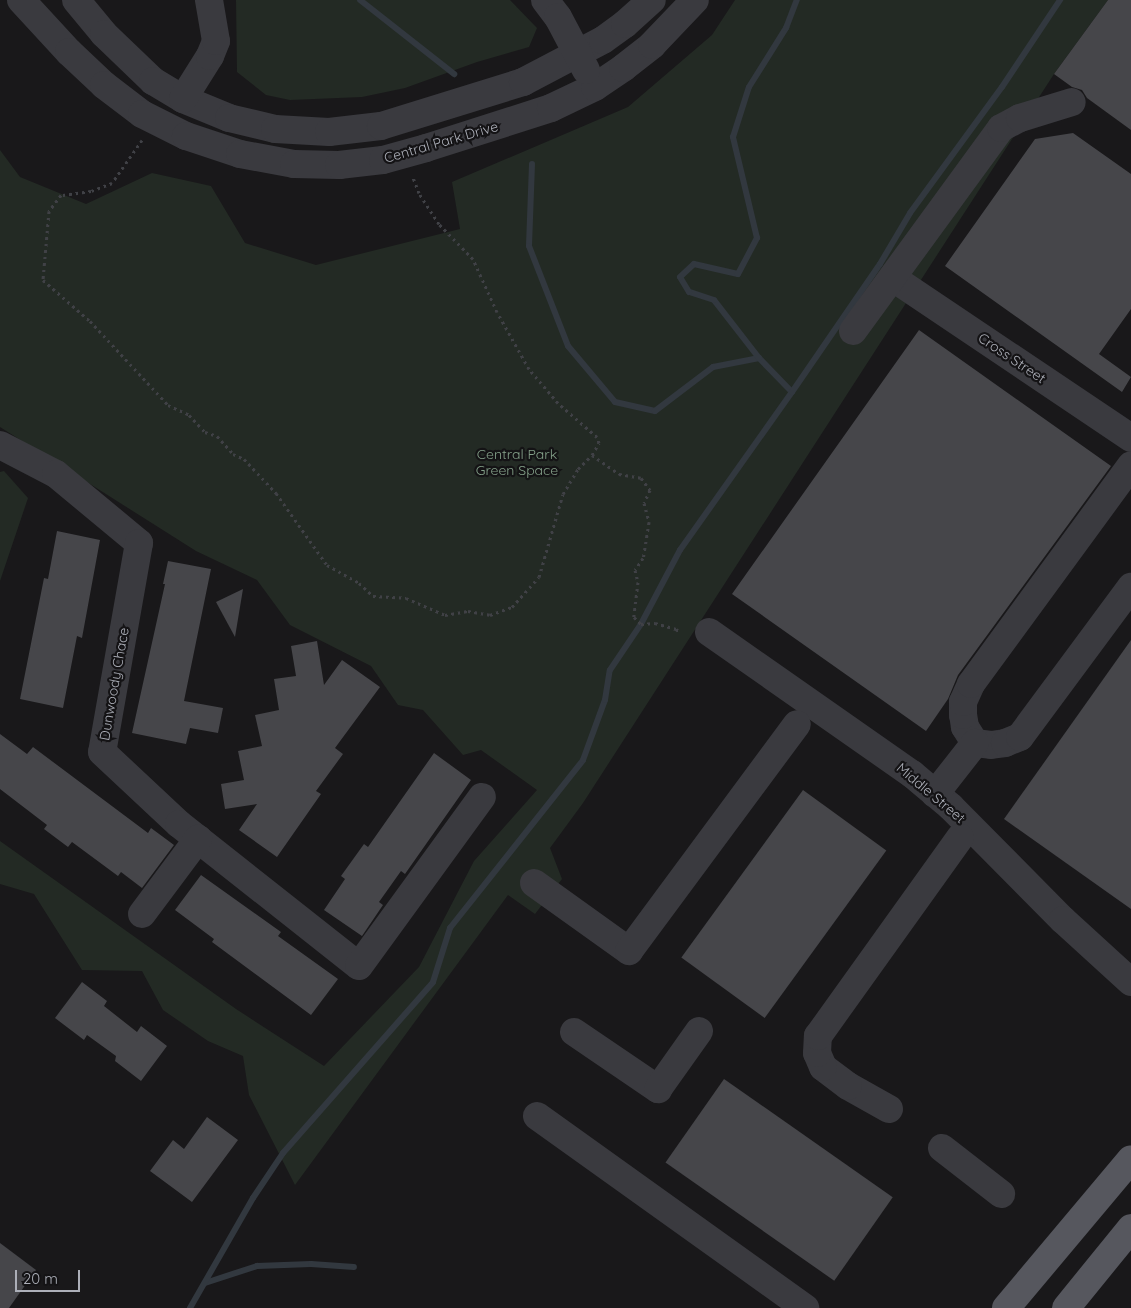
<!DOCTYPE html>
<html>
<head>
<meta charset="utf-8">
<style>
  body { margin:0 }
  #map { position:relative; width:1131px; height:1308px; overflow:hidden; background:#19181a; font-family:Quicksand,sans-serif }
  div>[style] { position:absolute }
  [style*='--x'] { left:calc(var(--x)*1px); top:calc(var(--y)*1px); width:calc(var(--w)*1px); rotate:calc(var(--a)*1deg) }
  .green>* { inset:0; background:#232a24 }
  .stream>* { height:6px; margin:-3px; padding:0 3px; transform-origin:3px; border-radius:3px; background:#32383f }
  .building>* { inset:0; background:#46464a; transform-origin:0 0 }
  .path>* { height:3px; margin-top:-1.5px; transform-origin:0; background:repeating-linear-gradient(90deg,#404146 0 2.5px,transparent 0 6.5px) }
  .minor>* { height:28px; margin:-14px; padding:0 14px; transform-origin:14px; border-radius:14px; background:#3a3a3f }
  .major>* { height:28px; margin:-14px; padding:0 14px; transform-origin:14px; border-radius:14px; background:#56575e }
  span { translate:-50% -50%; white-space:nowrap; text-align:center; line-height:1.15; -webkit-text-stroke:4.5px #141315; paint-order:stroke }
  .street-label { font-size:14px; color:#acafb8 }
  .park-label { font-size:14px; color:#85a18a }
  .scale { position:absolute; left:15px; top:1270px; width:65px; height:22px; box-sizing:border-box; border:2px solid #acafb8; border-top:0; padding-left:6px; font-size:15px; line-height:18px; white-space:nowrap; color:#acafb8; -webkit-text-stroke:4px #141315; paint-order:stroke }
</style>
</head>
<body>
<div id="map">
  <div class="green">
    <i style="clip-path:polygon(236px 0,510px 0,537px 28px,529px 47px,477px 62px,405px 88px,362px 97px,290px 100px,266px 95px,237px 72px)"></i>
    <i style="clip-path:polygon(735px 0,1108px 0,1054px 74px,583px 803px,550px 848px,562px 879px,535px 914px,508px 895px,295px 1185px,249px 1095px,243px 1056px,208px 1041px,163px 1010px,142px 971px,82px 970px,34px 894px,0 884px,0 841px,236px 1009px,324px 1066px,419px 967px,474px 861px,537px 790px,481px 750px,463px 755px,423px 710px,398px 705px,371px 666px,290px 625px,257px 580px,196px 551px,0 427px,0 150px,20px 177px,86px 204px,152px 173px,211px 186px,245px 243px,316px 265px,460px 229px,452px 182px,628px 107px,712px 35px)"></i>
    <i style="clip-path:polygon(4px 471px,28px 498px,0 581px,0 472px)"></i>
  </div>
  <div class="stream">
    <i style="--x:360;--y:0;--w:120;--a:38.2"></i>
    <i style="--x:532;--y:164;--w:82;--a:92.1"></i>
    <i style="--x:529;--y:246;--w:107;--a:68.7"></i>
    <i style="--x:568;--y:346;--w:73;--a:50"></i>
    <i style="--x:615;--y:402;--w:41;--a:12.7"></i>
    <i style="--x:655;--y:411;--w:73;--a:-37.2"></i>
    <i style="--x:713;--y:367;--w:47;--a:-11.1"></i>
    <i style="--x:759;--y:358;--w:47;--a:45.9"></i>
    <i style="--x:759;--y:358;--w:73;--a:-127.8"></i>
    <i style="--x:714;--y:300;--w:26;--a:-162"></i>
    <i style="--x:689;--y:292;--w:17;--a:-121"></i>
    <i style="--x:680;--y:277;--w:19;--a:-43"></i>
    <i style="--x:694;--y:264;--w:45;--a:12.8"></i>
    <i style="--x:738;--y:274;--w:41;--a:-62.2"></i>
    <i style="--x:757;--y:238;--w:104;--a:-103.4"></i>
    <i style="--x:733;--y:137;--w:52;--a:-72.3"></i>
    <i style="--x:749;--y:87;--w:70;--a:-57.9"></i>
    <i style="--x:786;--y:28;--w:30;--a:-69"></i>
    <i style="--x:205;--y:1283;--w:55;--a:-18.1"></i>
    <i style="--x:257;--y:1266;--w:54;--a:-2.1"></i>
    <i style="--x:311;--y:1264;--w:43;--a:4"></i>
    <i style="--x:190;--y:1308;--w:127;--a:-60.2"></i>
    <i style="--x:253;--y:1198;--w:54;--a:-56.3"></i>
    <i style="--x:283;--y:1153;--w:227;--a:-48.7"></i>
    <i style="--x:433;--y:982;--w:57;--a:-72.5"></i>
    <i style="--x:450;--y:928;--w:214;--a:-51.6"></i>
    <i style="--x:583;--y:760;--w:64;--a:-69.9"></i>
    <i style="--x:605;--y:700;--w:30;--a:-81"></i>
    <i style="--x:610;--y:670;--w:55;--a:-56"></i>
    <i style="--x:641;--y:624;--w:84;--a:-62.2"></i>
    <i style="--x:680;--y:550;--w:194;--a:-54.7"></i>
    <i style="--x:792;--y:392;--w:155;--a:-55.5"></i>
    <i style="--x:880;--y:264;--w:59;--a:-59.5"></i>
    <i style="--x:910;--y:213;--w:156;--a:-53.9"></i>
    <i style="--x:1002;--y:87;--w:105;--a:-56.3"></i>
  </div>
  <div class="building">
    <i style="clip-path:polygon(1108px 0,1131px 0,1131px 130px,1087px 98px,1082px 90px,1072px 87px,1054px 74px)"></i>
    <i style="clip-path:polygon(1073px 133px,1131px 174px,1131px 309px,1099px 354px,1131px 377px,1122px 392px,945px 266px,1035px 139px)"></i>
    <i style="clip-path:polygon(919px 330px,1111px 466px,958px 675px,948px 699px,926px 731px,732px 594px)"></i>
    <i style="clip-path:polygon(57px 531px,100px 540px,82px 638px,77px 636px,63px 708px,20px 699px,44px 578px,48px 579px)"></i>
    <i style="clip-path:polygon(168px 561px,211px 569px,184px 701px,223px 708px,218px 733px,190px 728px,186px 744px,132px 733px,165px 584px,163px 584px)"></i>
    <i style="clip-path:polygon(243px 589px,235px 637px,216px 602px)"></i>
    <i style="clip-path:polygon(1131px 640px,1131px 909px,1004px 819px)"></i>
    <i style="clip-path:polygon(317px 641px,324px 685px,342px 660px,380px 687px,335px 748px,343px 754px,316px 791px,321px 794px,277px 857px,239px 830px,257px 804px,225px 809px,221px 784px,244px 780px,238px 751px,262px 746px,255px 715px,279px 710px,274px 679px,296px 676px,291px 646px)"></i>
    <i style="clip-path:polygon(0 734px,27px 754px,33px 747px,148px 833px,151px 828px,174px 845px,142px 888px,121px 872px,118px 876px,72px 842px,68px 847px,44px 829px,47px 825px,0 789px)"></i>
    <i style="clip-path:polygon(434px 753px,471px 780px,405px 874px,401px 871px,379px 902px,383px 905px,362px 936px,324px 910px,345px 879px,341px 876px,364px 844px,368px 847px)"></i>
    <i style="left:803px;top:790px;width:103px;height:207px;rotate:36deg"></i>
    <i style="clip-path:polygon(201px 875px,281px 932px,278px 936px,338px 979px,311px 1015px,212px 942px,214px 939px,175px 910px)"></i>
    <i style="clip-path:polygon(82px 982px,107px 1001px,104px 1006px,137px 1032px,141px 1026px,167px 1046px,141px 1081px,115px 1061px,116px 1056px,87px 1035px,84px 1040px,55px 1018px)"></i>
    <i style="left:724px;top:1079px;width:206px;height:102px;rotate:35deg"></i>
    <i style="clip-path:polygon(207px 1117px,238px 1140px,192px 1202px,150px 1171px,173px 1140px,184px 1149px)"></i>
    <i style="clip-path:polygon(0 1243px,36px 1270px,9px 1308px,0 1308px)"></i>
  </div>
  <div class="path">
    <i style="--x:142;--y:140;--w:52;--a:124.9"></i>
    <i style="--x:112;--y:183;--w:22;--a:159"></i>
    <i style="--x:91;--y:191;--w:30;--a:172"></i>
    <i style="--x:61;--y:195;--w:20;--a:127"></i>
    <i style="--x:49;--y:211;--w:69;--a:95"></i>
    <i style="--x:43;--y:280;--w:62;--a:41.1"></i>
    <i style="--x:90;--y:321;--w:115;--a:47.1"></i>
    <i style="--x:168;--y:405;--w:23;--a:25"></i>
    <i style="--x:189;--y:415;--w:23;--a:47"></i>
    <i style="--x:205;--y:432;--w:13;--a:18"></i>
    <i style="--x:217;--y:436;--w:24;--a:48"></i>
    <i style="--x:233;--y:454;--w:12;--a:24"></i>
    <i style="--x:244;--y:459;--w:47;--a:46.7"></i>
    <i style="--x:276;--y:493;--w:88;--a:54.7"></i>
    <i style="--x:327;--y:565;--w:37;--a:29"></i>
    <i style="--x:359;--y:583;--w:19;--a:43"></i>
    <i style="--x:373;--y:596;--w:33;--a:3"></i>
    <i style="--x:406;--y:598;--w:43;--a:23.6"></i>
    <i style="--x:445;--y:615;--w:23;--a:-10"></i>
    <i style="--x:468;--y:611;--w:22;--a:10"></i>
    <i style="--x:490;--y:615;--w:23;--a:-20"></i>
    <i style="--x:512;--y:607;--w:40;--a:-48"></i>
    <i style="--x:539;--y:577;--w:86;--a:-73.9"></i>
    <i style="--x:563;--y:494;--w:29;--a:-59"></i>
    <i style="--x:578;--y:469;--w:20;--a:-45"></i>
    <i style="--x:592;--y:455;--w:14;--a:-60"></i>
    <i style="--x:599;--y:443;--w:6;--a:-108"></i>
    <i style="--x:597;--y:437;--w:52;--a:-138.9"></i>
    <i style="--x:558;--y:403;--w:45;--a:-130.5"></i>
    <i style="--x:529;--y:369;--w:65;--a:-119.3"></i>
    <i style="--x:497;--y:312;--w:58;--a:-114.4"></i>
    <i style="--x:473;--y:259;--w:49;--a:-134.2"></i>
    <i style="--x:439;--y:224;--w:37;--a:-123"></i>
    <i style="--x:419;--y:193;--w:17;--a:-111"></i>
    <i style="--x:592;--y:455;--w:33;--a:35"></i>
    <i style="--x:619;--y:474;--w:22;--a:10"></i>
    <i style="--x:641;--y:478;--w:15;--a:53"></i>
    <i style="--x:650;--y:490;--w:14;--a:115"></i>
    <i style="--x:644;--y:503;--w:20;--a:75"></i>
    <i style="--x:649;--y:522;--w:36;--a:99"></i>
    <i style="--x:643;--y:558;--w:14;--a:124"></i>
    <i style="--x:635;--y:570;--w:12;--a:76"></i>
    <i style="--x:638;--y:582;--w:35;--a:97"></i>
    <i style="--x:634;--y:617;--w:10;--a:45"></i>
    <i style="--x:641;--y:624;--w:14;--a:-4"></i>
    <i style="--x:655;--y:623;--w:22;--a:16"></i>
    <i style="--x:676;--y:629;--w:6;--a:39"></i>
  </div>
  <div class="minor">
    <i style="--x:21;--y:0;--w:71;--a:47.3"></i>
    <i style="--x:69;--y:52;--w:48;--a:43.3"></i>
    <i style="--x:104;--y:85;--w:48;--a:37.3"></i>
    <i style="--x:142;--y:114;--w:49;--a:26.6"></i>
    <i style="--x:186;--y:136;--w:57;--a:18.4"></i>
    <i style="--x:240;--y:154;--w:55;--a:10.5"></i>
    <i style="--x:294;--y:164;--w:45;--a:1.3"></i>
    <i style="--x:339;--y:165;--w:44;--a:-6.5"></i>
    <i style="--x:383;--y:160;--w:45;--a:-15.6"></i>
    <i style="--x:426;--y:148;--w:131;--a:-17.7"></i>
    <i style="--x:551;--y:108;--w:49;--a:-25.5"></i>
    <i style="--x:595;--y:87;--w:34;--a:-34"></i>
    <i style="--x:623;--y:68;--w:37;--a:-38"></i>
    <i style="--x:652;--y:45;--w:62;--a:-46.3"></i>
    <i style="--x:76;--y:0;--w:44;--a:50.5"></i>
    <i style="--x:104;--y:34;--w:68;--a:43.8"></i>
    <i style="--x:153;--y:81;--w:35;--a:31"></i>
    <i style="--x:183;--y:99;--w:50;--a:22.4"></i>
    <i style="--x:229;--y:118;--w:47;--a:13.4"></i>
    <i style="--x:275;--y:129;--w:54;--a:3.2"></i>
    <i style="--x:329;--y:132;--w:52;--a:-6.6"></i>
    <i style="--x:381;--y:126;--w:149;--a:-17.2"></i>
    <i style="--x:523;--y:82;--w:90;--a:-27.7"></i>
    <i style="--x:603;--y:40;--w:27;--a:-36"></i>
    <i style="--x:625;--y:24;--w:36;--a:-42"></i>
    <i style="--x:545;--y:0;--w:21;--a:53"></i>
    <i style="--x:558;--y:17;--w:60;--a:62.2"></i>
    <i style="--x:183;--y:99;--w:51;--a:-57.9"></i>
    <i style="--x:210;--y:56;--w:16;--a:-68"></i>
    <i style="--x:216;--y:41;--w:42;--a:-99.7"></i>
    <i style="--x:893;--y:278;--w:287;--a:33.9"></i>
    <i style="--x:853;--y:331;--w:251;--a:-53.9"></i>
    <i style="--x:1001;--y:128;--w:21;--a:-28"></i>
    <i style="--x:1020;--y:118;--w:54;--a:-17.1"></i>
    <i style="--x:0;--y:445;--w:63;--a:27.4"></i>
    <i style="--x:56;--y:474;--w:108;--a:39.7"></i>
    <i style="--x:139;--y:543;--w:212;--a:100"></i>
    <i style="--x:102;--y:752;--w:105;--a:43.1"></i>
    <i style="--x:179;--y:824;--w:229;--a:38.3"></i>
    <i style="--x:359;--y:966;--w:209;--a:-54"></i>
    <i style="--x:709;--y:632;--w:248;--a:35"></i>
    <i style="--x:912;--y:774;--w:51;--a:40.2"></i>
    <i style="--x:951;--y:807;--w:159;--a:45.3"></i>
    <i style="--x:1063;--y:920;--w:92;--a:42.4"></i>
    <i style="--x:975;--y:743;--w:19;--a:-122"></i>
    <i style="--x:965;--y:727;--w:12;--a:-99"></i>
    <i style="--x:963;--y:715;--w:13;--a:-90"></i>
    <i style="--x:963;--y:702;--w:20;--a:-66"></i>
    <i style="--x:971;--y:684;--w:271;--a:-53.8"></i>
    <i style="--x:975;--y:743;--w:16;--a:7"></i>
    <i style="--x:991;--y:745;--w:14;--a:-8"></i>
    <i style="--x:1005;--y:743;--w:16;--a:-22"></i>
    <i style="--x:1020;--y:737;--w:187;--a:-53.5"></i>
    <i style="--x:935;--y:794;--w:65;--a:-51.9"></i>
    <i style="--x:534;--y:883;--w:117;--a:35.6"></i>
    <i style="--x:629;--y:951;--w:282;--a:-53.5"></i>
    <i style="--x:142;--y:914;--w:94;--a:-53.3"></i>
    <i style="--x:574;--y:1032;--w:102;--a:34.2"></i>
    <i style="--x:658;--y:1089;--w:71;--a:-54.7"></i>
    <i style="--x:889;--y:1109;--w:47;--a:-150.7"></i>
    <i style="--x:848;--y:1086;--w:31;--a:-143"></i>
    <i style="--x:823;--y:1067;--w:15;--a:-113"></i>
    <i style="--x:817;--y:1053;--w:17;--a:-87"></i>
    <i style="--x:818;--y:1036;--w:244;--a:-54.4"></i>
    <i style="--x:537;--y:1116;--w:330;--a:35.6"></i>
    <i style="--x:942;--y:1148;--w:75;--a:37.9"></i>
  </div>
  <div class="major">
    <i style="--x:1006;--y:1308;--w:194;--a:-50"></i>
    <i style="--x:1066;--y:1308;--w:103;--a:-50.9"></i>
  </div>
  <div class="street-label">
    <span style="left:441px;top:142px;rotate:-16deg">Central Park Drive</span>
    <span style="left:1012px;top:358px;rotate:34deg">Cross Street</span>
    <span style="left:114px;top:684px;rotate:-80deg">Dunwoody Chace</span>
    <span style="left:931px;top:793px;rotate:40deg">Middle Street</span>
  </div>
  <div class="park-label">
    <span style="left:517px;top:462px">Central Park<br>Green Space</span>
  </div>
  <div class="scale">20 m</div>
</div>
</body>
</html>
